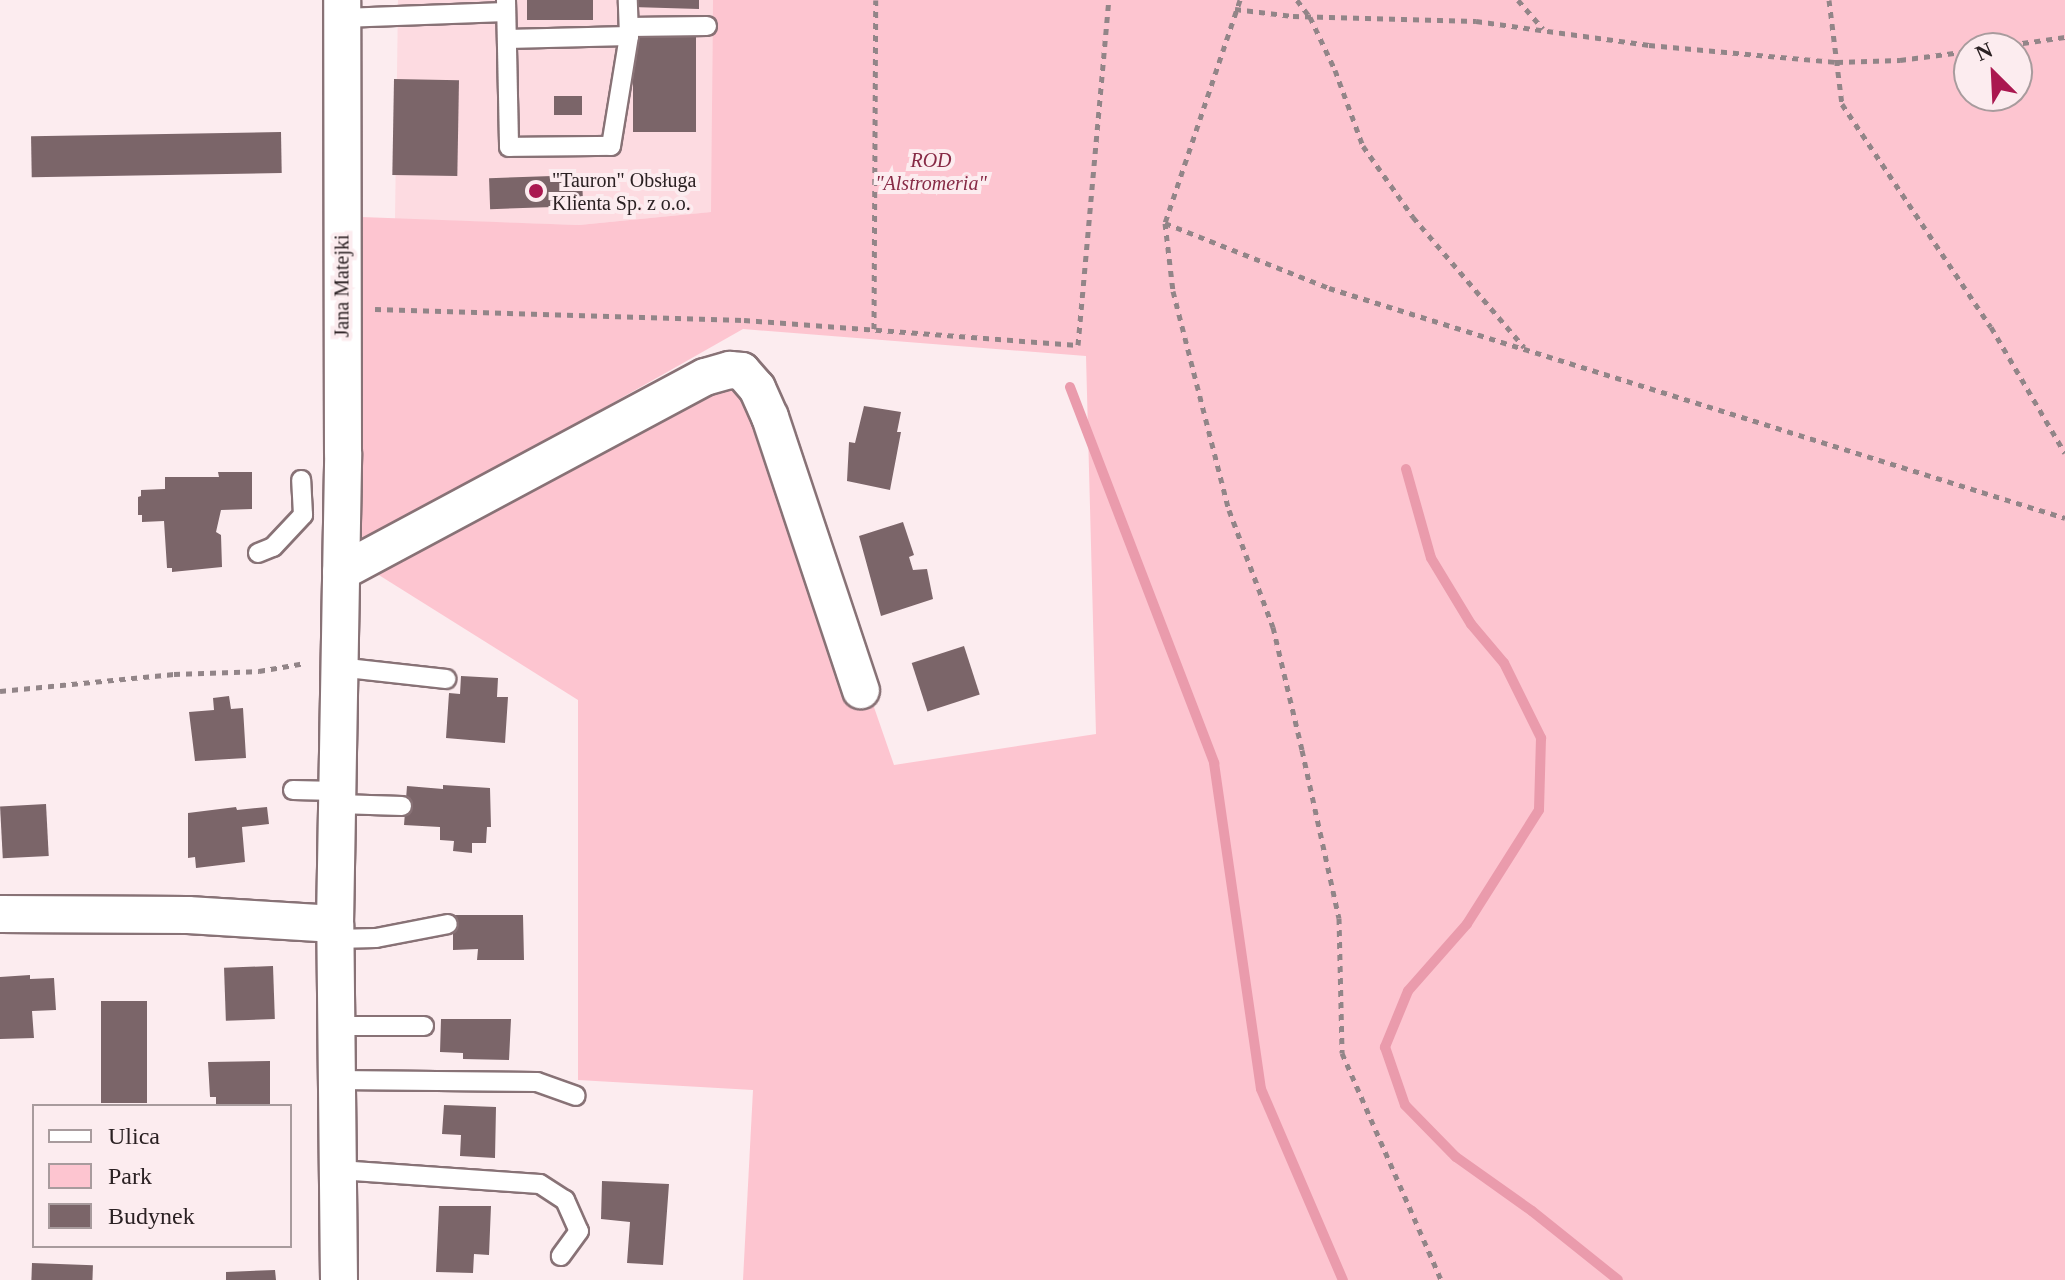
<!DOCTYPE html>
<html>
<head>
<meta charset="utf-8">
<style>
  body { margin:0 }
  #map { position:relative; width:2065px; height:1280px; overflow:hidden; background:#fcecef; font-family:Georgia,serif }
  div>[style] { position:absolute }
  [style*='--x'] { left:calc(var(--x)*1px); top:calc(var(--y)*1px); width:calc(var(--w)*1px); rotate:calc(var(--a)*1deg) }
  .built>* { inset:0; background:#fddbe1 }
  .green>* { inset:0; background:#fdc5d0 }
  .stream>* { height:10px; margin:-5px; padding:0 5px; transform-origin:5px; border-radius:5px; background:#ea9bac }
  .building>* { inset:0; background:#7b6569; transform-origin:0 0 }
  .path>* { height:5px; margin-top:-2.5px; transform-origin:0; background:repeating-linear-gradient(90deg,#928588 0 6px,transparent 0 12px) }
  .roads { filter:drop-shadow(2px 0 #887276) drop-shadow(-2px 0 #887276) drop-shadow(0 2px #887276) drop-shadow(0 -2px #887276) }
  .service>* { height:18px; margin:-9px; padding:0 9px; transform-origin:9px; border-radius:9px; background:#fff }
  .minor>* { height:36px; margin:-18px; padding:0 18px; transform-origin:18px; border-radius:18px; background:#fff }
  .dots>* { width:22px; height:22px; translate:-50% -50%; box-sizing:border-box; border:4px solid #fcecef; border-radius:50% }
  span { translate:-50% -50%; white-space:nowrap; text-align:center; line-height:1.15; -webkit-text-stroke:8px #fcecef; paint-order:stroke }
  .park-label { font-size:20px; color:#872a46; font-style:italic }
  .poi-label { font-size:20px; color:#2b2123 }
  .left { translate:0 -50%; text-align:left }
  .street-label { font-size:20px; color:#2b2123 }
  .legend { position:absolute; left:32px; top:1104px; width:260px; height:144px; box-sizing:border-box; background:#fcecef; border:2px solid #a89b9d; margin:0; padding:10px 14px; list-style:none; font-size:24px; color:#2b2123 }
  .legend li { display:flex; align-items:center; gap:16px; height:40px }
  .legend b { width:40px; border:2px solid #a89b9d }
  .north { position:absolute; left:1953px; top:32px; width:80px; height:80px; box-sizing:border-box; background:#fcecef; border:2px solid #a89b9d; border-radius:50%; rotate:336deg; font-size:22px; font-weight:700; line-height:32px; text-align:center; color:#2b2123 }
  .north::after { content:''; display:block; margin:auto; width:28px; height:36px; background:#aa1850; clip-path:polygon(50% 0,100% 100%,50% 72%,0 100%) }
</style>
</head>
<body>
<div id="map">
  <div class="built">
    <i style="clip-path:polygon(398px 0,713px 0,712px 212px,579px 225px,395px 219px)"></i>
  </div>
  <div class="green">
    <i style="clip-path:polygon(evenodd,713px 0,2065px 0,2065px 1280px,743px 1280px,753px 1090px,578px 1080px,578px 700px,366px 567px,752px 354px,894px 765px,1096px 734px,1086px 356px,743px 329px,357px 548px,361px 217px,579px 225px,711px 212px,713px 0,1969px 48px,2017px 48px,2017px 96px,1969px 96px,1969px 48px)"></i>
  </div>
  <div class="stream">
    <i style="--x:1070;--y:387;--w:403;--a:69"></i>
    <i style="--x:1214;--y:763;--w:329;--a:81.8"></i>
    <i style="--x:1261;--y:1089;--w:208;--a:66.8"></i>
    <i style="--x:1406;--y:469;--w:92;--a:74.3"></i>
    <i style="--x:1431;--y:558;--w:77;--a:58.8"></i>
    <i style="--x:1471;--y:624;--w:51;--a:49.8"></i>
    <i style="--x:1504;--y:663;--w:84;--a:63.7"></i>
    <i style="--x:1541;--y:738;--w:72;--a:91.6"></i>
    <i style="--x:1539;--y:810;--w:135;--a:122.3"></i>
    <i style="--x:1467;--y:924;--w:89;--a:131.4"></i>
    <i style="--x:1408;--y:991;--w:61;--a:112.3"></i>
    <i style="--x:1385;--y:1047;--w:61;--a:71"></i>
    <i style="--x:1405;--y:1105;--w:73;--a:45.6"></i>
    <i style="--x:1456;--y:1157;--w:93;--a:35.4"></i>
    <i style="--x:1532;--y:1211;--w:110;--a:38.7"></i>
  </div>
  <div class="building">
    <i style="left:527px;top:0;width:66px;height:20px"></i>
    <i style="clip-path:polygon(633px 0,699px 0,699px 9px,632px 7px)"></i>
    <i style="left:696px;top:37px;width:95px;height:63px;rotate:90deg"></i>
    <i style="left:394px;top:79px;width:65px;height:96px;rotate:1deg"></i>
    <i style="left:554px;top:96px;width:28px;height:19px"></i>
    <i style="left:281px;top:132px;width:41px;height:250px;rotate:89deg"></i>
    <i style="left:582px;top:175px;width:31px;height:93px;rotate:88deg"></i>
    <i style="clip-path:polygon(864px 406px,901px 412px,897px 432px,901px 432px,890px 490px,847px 481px,849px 442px,855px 443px)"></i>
    <i style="clip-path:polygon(218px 472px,252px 472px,252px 509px,221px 510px,216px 532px,221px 535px,222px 567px,172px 572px,172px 568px,167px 568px,164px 521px,142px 522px,142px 515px,138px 515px,138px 497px,141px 496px,141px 490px,165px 489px,165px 477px,219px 477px)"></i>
    <i style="clip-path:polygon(903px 522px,914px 555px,909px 557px,913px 570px,927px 569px,933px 599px,881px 616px,859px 536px)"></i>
    <i style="left:964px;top:646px;width:51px;height:55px;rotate:72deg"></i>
    <i style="clip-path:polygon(461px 676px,498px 678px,497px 697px,508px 697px,505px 743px,446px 738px,449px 693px,460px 694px)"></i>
    <i style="clip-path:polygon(229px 696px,231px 709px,243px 708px,246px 758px,195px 761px,189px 712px,214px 710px,213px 698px)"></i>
    <i style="clip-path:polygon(443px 785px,490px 788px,491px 827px,487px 827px,486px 843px,472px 843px,472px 853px,453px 851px,454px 841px,440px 840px,440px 827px,404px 825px,407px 786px,443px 789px)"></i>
    <i style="left:46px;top:804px;width:52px;height:46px;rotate:87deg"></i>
    <i style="clip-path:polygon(236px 807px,237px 810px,267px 807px,269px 824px,242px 827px,245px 862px,196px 868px,195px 857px,188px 858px,188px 813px)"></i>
    <i style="clip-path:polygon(453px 915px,523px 915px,524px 960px,477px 960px,478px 949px,453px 950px)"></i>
    <i style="left:273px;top:966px;width:53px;height:49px;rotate:88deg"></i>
    <i style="clip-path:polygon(30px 975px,30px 979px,54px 978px,56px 1010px,32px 1011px,34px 1038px,0 1039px,0 977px)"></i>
    <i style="left:101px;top:1001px;width:46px;height:102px"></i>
    <i style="clip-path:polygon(441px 1019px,511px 1019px,509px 1060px,463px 1059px,463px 1053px,440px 1052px)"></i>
    <i style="clip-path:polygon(270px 1061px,270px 1106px,216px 1106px,216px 1097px,210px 1097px,208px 1062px)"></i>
    <i style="clip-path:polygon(444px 1105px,496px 1107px,495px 1158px,460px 1156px,461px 1135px,442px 1134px)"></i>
    <i style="clip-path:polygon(602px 1181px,669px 1184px,663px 1265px,627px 1263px,630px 1222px,601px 1219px)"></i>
    <i style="clip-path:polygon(439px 1206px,491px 1206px,489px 1255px,474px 1254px,473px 1273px,436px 1272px)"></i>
    <i style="left:32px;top:1263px;width:61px;height:17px;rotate:2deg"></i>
    <i style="clip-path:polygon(275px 1270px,276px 1280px,226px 1280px,226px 1272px)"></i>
  </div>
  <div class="path">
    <i style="--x:1240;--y:0;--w:235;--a:108.6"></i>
    <i style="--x:1165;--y:223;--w:68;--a:83.3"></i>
    <i style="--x:1173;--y:291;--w:226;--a:75.7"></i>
    <i style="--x:1229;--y:510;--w:125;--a:69.4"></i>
    <i style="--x:1273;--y:627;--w:126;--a:76.7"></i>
    <i style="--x:1302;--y:750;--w:172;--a:77.6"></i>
    <i style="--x:1339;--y:918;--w:135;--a:88.7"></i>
    <i style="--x:1342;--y:1053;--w:248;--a:66.4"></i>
    <i style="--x:1297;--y:0;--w:21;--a:53"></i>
    <i style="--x:1310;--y:17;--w:59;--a:64.7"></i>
    <i style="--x:1335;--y:70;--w:81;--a:69.8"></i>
    <i style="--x:1363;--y:146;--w:87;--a:54.8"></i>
    <i style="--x:1413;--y:217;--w:171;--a:49.5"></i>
    <i style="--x:1518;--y:0;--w:38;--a:49"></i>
    <i style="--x:1829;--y:0;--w:105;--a:82.9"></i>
    <i style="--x:1842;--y:104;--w:268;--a:56.3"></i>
    <i style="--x:1991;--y:327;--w:146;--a:59.6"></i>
    <i style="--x:1235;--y:9;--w:58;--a:6.9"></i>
    <i style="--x:1293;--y:16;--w:183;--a:1.6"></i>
    <i style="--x:1476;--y:21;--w:175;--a:7.9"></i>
    <i style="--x:1649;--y:45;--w:189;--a:5.2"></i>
    <i style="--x:1837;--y:62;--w:63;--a:-1.8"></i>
    <i style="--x:1900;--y:60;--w:70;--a:-7.4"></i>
    <i style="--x:1987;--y:48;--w:79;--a:-8"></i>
    <i style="--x:1165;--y:223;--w:176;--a:21.6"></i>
    <i style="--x:1329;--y:288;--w:771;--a:17.35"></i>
    <i style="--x:375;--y:309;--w:369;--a:1.7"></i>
    <i style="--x:744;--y:320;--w:335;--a:4.3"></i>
    <i style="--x:1078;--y:345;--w:346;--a:-84.9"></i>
    <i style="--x:874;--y:329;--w:329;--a:-89.7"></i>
    <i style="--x:0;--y:691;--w:175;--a:-5.6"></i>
    <i style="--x:174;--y:674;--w:85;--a:-2"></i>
    <i style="--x:259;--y:671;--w:47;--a:-9.9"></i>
  </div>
  <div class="roads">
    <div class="service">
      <i style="--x:506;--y:0;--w:147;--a:88.8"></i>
      <i style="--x:509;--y:147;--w:102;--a:-0.6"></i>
      <i style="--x:611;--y:146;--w:111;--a:-80.7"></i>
      <i style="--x:629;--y:36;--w:36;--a:-92"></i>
      <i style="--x:342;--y:18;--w:164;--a:-2.1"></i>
      <i style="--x:629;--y:27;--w:78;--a:-0.7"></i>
      <i style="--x:507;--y:39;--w:122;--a:-1.4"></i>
      <i style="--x:258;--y:553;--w:16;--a:-22"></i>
      <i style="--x:273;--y:547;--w:44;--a:-46.8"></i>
      <i style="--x:303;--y:515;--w:35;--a:-93"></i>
      <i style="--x:338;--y:667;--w:109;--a:6.3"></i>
      <i style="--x:293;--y:790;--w:44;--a:1.3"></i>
      <i style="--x:338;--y:804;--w:64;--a:1.8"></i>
      <i style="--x:335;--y:939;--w:41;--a:-1.4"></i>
      <i style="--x:376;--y:938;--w:73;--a:-11"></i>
      <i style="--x:335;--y:1026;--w:89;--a:0"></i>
      <i style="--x:337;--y:1080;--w:200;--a:0.6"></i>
      <i style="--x:537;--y:1082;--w:41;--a:19.7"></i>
      <i style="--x:339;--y:1170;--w:201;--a:4"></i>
      <i style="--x:540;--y:1184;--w:30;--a:33"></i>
      <i style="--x:565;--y:1200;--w:34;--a:66"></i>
      <i style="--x:579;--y:1231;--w:31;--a:126"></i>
    </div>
    <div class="minor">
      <i style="--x:341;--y:572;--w:413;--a:-28.2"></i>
      <i style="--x:705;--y:377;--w:26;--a:-16"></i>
      <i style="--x:730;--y:370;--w:12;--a:5"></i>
      <i style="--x:742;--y:371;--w:23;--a:49"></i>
      <i style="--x:757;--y:388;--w:32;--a:66"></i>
      <i style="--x:770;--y:417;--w:288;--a:71.6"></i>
      <i style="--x:0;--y:914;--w:188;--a:0.3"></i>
      <i style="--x:188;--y:915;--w:147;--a:3.5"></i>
      <i style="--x:339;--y:1280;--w:356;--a:-90.6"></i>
      <i style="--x:335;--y:924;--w:471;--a:-89"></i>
      <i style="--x:343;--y:453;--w:453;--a:-90.1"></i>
    </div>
  </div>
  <div class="dots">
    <i style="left:536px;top:191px;background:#aa1850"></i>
  </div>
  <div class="park-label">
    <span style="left:931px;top:172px">ROD<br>"Alstromeria"</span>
  </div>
  <div class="poi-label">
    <span class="left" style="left:552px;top:192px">"Tauron" Obsługa<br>Klienta Sp. z o.o.</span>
  </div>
  <div class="street-label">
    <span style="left:342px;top:286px;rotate:-90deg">Jana Matejki</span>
  </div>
  <ul class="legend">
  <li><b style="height:10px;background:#fff"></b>Ulica</li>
  <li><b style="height:22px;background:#fdc5d0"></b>Park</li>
  <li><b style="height:22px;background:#7b6569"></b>Budynek</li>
  </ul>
  <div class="north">N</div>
</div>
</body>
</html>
